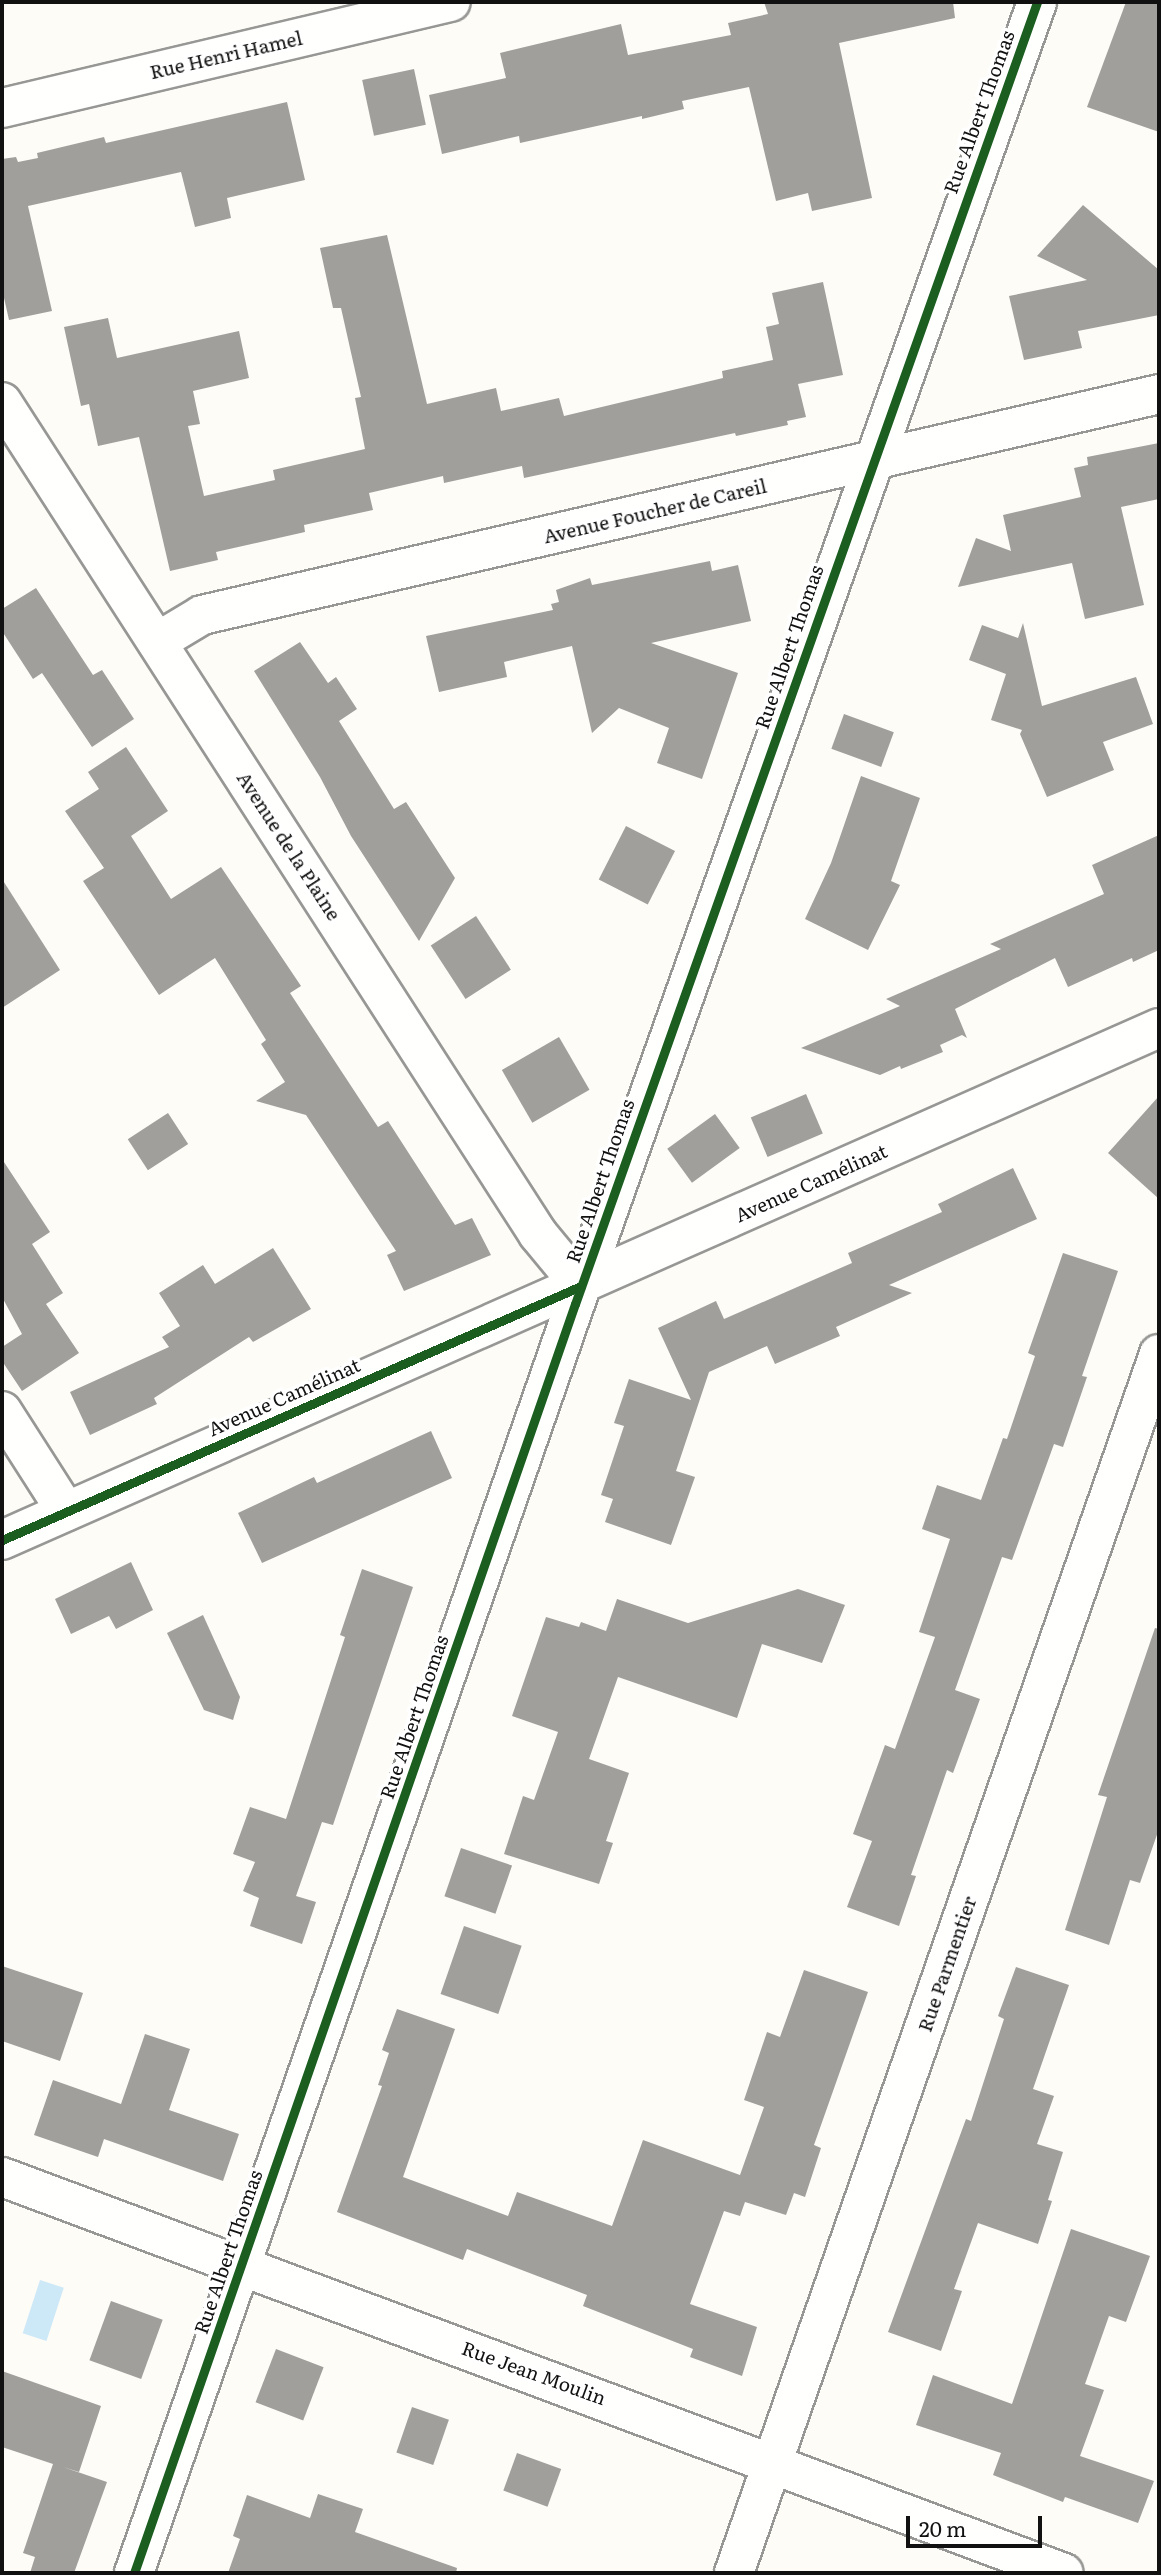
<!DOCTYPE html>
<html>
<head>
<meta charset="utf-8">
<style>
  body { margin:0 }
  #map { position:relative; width:1161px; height:2575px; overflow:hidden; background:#fdfcf7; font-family:Literata,serif }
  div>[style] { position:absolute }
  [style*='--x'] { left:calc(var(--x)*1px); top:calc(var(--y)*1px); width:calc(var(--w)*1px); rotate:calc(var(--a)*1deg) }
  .water>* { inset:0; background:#cde8f7; transform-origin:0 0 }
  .building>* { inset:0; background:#a19f9c; transform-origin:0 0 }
  .roads { filter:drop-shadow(2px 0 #979795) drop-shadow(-2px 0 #979795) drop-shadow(0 2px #979795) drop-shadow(0 -2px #979795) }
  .minor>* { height:38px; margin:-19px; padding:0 19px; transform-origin:19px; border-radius:19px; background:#fffffe }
  .cycleway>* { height:9px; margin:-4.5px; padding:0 4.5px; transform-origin:4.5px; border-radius:4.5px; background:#1b5e20 }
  span { translate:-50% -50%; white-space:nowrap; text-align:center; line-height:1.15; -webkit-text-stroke:7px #fff; paint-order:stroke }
  .street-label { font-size:19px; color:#111 }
  .frame { position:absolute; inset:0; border:4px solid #111; pointer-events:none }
  .scale { position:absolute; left:906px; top:2516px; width:136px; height:32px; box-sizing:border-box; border:4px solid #111; border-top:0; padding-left:9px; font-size:21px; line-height:24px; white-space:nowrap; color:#111; -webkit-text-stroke:5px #fff; paint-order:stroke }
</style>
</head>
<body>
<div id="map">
  <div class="water">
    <i style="left:40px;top:2280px;width:25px;height:56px;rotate:18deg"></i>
  </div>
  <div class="building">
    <i style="clip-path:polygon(764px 2px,953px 2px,955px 18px,839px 43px,872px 198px,812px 211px,808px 193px,776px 201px,749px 87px,682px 101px,684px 109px,642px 119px,642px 116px,520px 143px,519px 136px,442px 154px,429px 95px,506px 78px,500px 53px,621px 24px,628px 55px,731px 35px,728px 23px,768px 14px)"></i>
    <i style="clip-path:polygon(1126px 2px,1159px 2px,1159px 132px,1087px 107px)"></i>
    <i style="left:414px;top:69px;width:57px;height:53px;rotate:78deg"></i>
    <i style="clip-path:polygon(287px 102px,305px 180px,227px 198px,231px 218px,195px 227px,181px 172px,28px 206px,52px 311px,9px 320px,2px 289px,2px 159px,16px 157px,18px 162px,38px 158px,37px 153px,104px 137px,106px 143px)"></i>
    <i style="clip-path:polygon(1083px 205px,1159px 270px,1159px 315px,1078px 331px,1082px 348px,1024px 360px,1009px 296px,1087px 280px,1037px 256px)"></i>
    <i style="clip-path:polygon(387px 235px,427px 404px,496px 388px,501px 411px,559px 398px,564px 416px,723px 378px,722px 371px,773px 360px,766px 327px,779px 324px,772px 293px,823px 282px,843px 375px,798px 384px,806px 417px,787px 421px,788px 425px,736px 436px,735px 433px,524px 478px,522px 466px,444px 483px,443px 476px,369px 493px,373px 510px,304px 525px,305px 532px,216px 552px,218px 560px,170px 571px,139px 437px,98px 446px,89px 404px,81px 406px,64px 327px,108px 318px,117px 358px,239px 331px,249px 378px,193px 391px,200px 424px,188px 426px,204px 496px,275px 480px,273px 470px,365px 449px,355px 398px,361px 397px,341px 308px,333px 308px,320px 248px)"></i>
    <i style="clip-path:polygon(1159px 443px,1159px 499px,1121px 507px,1144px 605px,1085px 619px,1072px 563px,958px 587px,976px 538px,1011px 551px,1003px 515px,1081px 497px,1074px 468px,1088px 465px,1087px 457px)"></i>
    <i style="clip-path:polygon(710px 561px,712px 571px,738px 565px,751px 621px,651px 643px,738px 673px,702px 779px,657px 763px,669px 728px,619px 708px,592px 733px,572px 646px,504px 662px,507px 677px,439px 692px,426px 636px,553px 610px,551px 604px,559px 602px,556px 590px,590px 578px,592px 585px)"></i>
    <i style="clip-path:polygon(36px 588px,93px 675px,102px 670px,134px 719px,92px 747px,42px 673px,33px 679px,2px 631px,2px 609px)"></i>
    <i style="clip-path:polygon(1023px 623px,1042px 706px,1136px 677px,1153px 724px,1103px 742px,1114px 770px,1047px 797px,1020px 734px,1022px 730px,991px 720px,1006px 674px,969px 660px,982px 625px,1018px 638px)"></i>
    <i style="clip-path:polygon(300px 642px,328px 683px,336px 677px,357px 709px,339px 721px,394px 809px,406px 802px,455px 878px,419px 941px,351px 836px,320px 777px,254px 671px)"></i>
    <i style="left:844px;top:714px;width:53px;height:37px;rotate:20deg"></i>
    <i style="clip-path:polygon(126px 747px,168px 811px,131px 836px,171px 899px,221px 867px,301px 986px,290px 993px,378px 1127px,388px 1121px,455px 1225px,472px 1218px,491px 1255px,404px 1291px,387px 1255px,396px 1251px,306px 1115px,256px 1101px,285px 1082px,261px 1044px,266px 1040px,215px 958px,159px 995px,83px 881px,104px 868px,65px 811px,99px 789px,88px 772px)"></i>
    <i style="clip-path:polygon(861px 776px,920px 798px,891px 881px,900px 885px,868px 950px,805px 919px,831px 863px)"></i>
    <i style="left:626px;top:826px;width:55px;height:60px;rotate:27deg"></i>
    <i style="clip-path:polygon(1159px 835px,1159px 950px,1133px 962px,1132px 958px,1068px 987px,1055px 958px,955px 1009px,967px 1038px,962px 1035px,940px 1045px,943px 1052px,901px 1069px,900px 1066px,880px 1075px,801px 1048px,900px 1006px,886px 999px,1001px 949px,990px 944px,1104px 894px,1092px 865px)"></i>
    <i style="clip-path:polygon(2px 879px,60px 970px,2px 1008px)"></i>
    <i style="left:476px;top:916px;width:64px;height:54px;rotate:57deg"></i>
    <i style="left:559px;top:1037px;width:61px;height:66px;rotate:60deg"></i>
    <i style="left:806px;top:1094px;width:43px;height:60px;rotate:67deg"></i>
    <i style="clip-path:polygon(1159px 1096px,1159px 1199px,1108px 1153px)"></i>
    <i style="left:168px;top:1113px;width:37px;height:48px;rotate:57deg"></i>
    <i style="left:715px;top:1114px;width:42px;height:59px;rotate:54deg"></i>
    <i style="clip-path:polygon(2px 1159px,50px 1232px,32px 1244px,63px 1293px,46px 1304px,79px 1353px,22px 1391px,2px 1361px,2px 1347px,22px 1334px,2px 1297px)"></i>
    <i style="clip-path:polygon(1013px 1168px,1037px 1219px,889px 1285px,912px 1293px,836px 1327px,840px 1336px,775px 1364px,767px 1346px,709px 1372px,676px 1471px,695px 1477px,671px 1545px,605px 1522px,613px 1499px,601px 1495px,624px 1426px,614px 1423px,629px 1379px,691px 1400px,658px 1328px,716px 1301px,724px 1319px,852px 1263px,848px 1253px,942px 1212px,938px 1204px)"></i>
    <i style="clip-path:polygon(273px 1248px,311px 1309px,253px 1342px,249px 1337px,154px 1398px,157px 1404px,90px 1435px,70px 1392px,169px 1347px,162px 1337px,180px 1326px,159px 1293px,203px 1265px,215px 1284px)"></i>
    <i style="clip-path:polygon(1063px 1253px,1118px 1271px,1082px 1376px,1087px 1377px,1063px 1447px,1054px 1444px,1012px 1560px,1002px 1557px,955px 1690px,980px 1699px,953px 1773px,947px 1770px,911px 1875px,916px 1876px,899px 1926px,847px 1907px,872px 1841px,853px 1834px,885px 1745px,895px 1749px,935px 1637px,919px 1632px,950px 1539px,922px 1529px,937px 1485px,981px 1500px,1003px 1438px,1007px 1439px,1035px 1356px,1028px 1353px)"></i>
    <i style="clip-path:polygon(431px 1431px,452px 1478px,262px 1563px,238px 1513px,314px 1477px,317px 1483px)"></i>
    <i style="clip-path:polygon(131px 1562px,153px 1610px,116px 1629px,109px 1616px,71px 1634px,55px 1599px)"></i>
    <i style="clip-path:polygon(362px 1569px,413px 1587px,333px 1825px,322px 1822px,296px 1896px,316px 1902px,302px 1944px,250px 1926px,259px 1898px,243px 1891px,255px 1862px,233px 1854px,250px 1807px,286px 1819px,345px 1637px,340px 1635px)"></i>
    <i style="clip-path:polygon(798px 1589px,845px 1605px,822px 1663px,762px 1644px,737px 1718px,618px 1677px,589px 1759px,629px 1773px,606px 1841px,613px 1843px,599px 1884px,504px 1854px,523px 1796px,534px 1800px,558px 1732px,512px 1716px,546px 1617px,579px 1627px,581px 1622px,606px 1631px,617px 1599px,688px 1623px)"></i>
    <i style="clip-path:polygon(203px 1615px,240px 1697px,233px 1720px,204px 1710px,167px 1633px)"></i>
    <i style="clip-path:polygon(1155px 1628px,1159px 1629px,1159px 1829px,1140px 1883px,1130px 1880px,1109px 1945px,1065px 1930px,1107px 1797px,1098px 1795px)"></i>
    <i style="left:461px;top:1848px;width:54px;height:51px;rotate:19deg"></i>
    <i style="left:464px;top:1926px;width:61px;height:72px;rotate:19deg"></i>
    <i style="clip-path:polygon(2px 1966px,83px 1993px,60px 2061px,2px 2041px)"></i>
    <i style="clip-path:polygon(1016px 1967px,1069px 1985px,1033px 2089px,1054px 2096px,1037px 2144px,1063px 2152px,1048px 2200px,1052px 2201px,1038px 2244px,978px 2223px,954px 2289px,962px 2291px,941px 2351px,888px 2332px,966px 2119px,971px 2121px,1004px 2019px,998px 2016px)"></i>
    <i style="clip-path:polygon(804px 1970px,868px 1992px,814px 2145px,821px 2148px,805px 2197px,794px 2193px,786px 2215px,745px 2202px,740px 2216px,724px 2211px,690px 2304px,757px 2327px,742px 2376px,690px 2357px,693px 2349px,583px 2306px,587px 2295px,467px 2249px,463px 2260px,337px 2212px,382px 2086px,378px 2085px,389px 2053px,382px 2050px,397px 2009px,455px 2029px,403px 2177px,508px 2216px,517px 2192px,612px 2226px,643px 2140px,740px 2175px,764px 2107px,744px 2100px,767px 2032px,780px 2037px)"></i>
    <i style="clip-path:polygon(145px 2034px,190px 2049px,169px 2110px,239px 2134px,223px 2181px,104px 2139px,98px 2157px,34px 2135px,53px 2080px,121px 2104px)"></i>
    <i style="clip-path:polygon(1071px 2229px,1150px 2256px,1126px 2322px,1109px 2316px,1085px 2384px,1104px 2390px,1080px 2456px,1154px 2481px,1138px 2523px,1065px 2497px,1063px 2502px,993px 2475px,1001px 2453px,916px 2425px,933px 2375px,1012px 2404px)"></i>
    <i style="left:111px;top:2301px;width:55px;height:63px;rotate:20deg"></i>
    <i style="left:276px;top:2349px;width:51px;height:57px;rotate:21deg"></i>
    <i style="clip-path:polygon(2px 2371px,101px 2406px,79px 2472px,63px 2467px,107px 2482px,74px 2573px,30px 2573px,35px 2557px,23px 2553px,53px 2464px,2px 2447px)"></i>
    <i style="left:412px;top:2407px;width:39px;height:48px;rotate:19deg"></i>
    <i style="left:517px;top:2453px;width:47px;height:40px;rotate:20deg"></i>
    <i style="clip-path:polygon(318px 2494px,363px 2509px,355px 2532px,457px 2568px,456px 2573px,228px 2573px,240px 2539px,233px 2536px,247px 2495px,310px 2518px)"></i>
  </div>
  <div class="roads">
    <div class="minor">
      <i style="--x:2;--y:108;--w:461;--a:-13.3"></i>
      <i style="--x:2;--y:402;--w:990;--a:57.21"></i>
      <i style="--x:538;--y:1234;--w:67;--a:50.4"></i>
      <i style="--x:157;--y:642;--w:52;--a:-31"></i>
      <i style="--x:202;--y:615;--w:982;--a:-13"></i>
      <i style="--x:2;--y:1411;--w:119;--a:57.4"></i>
      <i style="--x:2;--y:1540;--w:1265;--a:-23.87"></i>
      <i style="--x:2;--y:2177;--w:1133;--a:20.45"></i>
      <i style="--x:134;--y:2573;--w:1343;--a:-70.84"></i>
      <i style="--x:575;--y:1304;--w:1382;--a:-70.46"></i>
      <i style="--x:734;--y:2573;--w:1291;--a:-70.78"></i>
    </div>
  </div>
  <div class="cycleway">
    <i style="--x:2;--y:1540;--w:632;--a:-23.69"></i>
    <i style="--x:134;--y:2573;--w:1343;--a:-70.84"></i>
    <i style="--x:575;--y:1304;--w:1382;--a:-70.46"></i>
  </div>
  <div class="street-label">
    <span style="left:226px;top:55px;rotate:-13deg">Rue Henri Hamel</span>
    <span style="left:979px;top:112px;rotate:-70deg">Rue Albert Thomas</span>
    <span style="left:655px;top:511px;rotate:-13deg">Avenue Foucher de Careil</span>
    <span style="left:789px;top:647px;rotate:-71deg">Rue Albert Thomas</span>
    <span style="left:289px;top:846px;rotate:57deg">Avenue de la Plaine</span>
    <span style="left:600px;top:1181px;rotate:-71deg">Rue Albert Thomas</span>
    <span style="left:811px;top:1183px;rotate:-24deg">Avenue Camélinat</span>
    <span style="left:284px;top:1397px;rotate:-24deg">Avenue Camélinat</span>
    <span style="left:414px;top:1717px;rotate:-71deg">Rue Albert Thomas</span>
    <span style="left:947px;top:1964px;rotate:-71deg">Rue Parmentier</span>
    <span style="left:228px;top:2252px;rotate:-71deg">Rue Albert Thomas</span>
    <span style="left:534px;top:2373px;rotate:20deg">Rue Jean Moulin</span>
  </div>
  <div class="frame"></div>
  <div class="scale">20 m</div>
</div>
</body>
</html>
